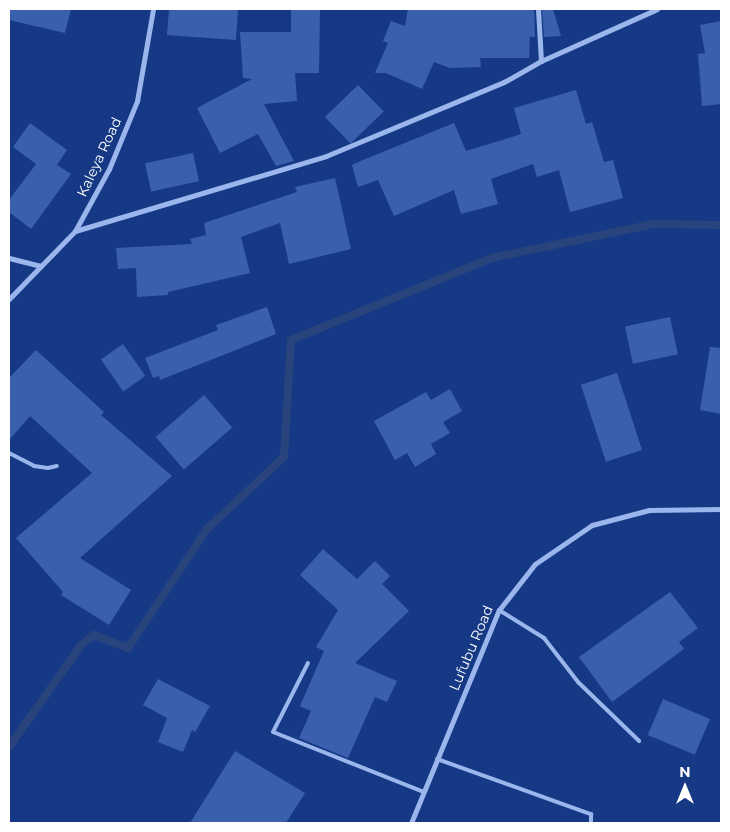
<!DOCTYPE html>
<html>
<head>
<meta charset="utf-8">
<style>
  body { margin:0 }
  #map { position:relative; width:730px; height:832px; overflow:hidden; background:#163985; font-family:Montserrat,sans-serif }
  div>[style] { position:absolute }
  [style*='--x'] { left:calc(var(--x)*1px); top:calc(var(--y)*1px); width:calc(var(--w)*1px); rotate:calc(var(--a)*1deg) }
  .stream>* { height:8px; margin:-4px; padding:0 4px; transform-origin:4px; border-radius:4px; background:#29447c }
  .building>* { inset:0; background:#3a60ad; transform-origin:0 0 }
  .service>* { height:4px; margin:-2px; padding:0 2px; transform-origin:2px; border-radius:2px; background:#9bb6ed }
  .minor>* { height:5px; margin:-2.5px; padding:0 2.5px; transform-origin:2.5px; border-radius:2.5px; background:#9bb6ed }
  span { translate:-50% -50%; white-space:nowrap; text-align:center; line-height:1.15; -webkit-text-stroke:4px #163985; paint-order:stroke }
  .street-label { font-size:14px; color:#fff }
  .frame { position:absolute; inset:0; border:10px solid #fff; pointer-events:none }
  .north { position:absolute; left:660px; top:762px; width:50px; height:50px; -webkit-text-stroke:4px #163985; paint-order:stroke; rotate:0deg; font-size:14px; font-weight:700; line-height:20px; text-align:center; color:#fff }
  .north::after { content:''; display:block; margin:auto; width:18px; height:22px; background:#fff; clip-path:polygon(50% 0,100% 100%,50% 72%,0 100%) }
</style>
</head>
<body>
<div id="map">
  <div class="stream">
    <i style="--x:9;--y:747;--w:126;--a:-54.7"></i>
    <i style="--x:82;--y:644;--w:15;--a:-37"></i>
    <i style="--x:94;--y:635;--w:36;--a:21"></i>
    <i style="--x:128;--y:648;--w:143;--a:-56.4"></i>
    <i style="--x:207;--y:529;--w:105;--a:-43.1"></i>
    <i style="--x:284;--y:457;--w:117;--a:-86.6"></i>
    <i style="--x:291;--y:340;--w:217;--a:-22.2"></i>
    <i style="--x:492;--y:258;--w:165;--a:-11.9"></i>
    <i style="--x:653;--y:224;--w:68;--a:0.8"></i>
  </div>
  <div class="building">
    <i style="clip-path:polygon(9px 9px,71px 9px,65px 33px,9px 20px)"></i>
    <i style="clip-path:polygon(169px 9px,238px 9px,236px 40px,167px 35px)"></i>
    <i style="clip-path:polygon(291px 9px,320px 9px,319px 73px,295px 73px,297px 101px,264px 104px,294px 161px,276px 166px,258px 134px,220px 153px,197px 108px,252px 79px,243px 78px,240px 32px,291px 32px)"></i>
    <i style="clip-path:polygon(408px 9px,534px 9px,535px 37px,530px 37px,529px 58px,480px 58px,481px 67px,450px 68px,434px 62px,422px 89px,386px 73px,375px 73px,388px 43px,383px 41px,391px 21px,405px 26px)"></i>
    <i style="clip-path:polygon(542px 9px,553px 9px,561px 36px,544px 37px)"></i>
    <i style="clip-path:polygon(721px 21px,721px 104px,702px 106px,698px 54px,705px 53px,700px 25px)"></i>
    <i style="left:358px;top:85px;width:37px;height:46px;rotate:46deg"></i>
    <i style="clip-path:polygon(576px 90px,586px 124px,592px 122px,604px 162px,613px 160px,623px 198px,570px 212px,559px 170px,537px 177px,533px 164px,491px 179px,498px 204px,461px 214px,454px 190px,394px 216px,378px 180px,358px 187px,352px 165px,363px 160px,454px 123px,466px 151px,499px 141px,521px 134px,514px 108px)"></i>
    <i style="clip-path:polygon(30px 123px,67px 150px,57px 165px,71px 174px,31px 229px,9px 212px,9px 200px,36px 164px,13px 147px)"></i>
    <i style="left:193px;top:153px;width:29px;height:49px;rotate:78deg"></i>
    <i style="clip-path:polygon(335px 178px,351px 249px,289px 264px,280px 223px,241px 237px,250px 273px,168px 292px,168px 295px,137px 297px,136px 268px,118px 269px,116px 248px,192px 244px,190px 239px,206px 235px,204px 223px,297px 192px,295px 187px)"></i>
    <i style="clip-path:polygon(267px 307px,276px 334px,160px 380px,159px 376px,153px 378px,145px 358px,218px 330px,216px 325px)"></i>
    <i style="left:670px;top:317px;width:38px;height:46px;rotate:78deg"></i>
    <i style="left:123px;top:344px;width:39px;height:27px;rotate:55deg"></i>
    <i style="clip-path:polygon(710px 347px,721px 348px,721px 414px,700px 410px)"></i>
    <i style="clip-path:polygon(36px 350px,104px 412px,101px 415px,172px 476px,80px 558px,131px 590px,109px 625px,61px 595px,63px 592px,16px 538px,92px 473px,30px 416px,9px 440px,9px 378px)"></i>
    <i style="left:617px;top:373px;width:81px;height:38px;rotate:72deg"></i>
    <i style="clip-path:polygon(450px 389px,462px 411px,443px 422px,450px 433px,431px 444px,436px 454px,415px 467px,407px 453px,395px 460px,374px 421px,426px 392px,431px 400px)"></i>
    <i style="left:204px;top:395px;width:43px;height:64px;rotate:49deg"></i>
    <i style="clip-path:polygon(323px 549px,357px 579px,375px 561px,390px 576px,382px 584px,409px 611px,355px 663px,397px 681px,387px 702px,375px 697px,348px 758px,299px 738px,311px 711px,300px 706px,324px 651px,316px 647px,338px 610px,300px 575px)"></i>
    <i style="clip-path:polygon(670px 592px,698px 628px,679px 642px,684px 649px,612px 702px,579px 657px)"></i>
    <i style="clip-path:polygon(158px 679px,210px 706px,195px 732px,192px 730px,183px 752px,158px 742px,167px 718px,143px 705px)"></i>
    <i style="left:663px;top:699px;width:51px;height:39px;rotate:23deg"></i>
    <i style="clip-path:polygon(235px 751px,305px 793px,286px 823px,190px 823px)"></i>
  </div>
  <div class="service">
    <i style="--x:9;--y:453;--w:28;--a:27"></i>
    <i style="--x:34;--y:466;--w:14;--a:8"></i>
    <i style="--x:48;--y:468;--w:9;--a:-13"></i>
    <i style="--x:499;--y:610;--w:53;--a:31.9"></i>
    <i style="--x:544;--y:638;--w:56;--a:52.3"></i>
    <i style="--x:578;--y:682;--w:85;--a:44"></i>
    <i style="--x:308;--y:663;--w:77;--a:116.9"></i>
    <i style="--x:273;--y:732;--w:162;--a:21.7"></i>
    <i style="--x:437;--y:759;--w:164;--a:19.7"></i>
    <i style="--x:591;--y:814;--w:9;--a:90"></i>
  </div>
  <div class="minor">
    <i style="--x:538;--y:9;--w:52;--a:86.7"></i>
    <i style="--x:75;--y:231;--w:262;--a:-16.6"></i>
    <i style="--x:326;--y:156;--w:193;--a:-22.6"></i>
    <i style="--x:504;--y:82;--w:43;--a:-29.6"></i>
    <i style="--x:541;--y:61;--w:127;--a:-24.1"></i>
    <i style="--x:9;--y:258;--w:33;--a:14"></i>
    <i style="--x:41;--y:266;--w:49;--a:-45.8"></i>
    <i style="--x:75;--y:231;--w:71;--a:-61.3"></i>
    <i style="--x:109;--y:169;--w:74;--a:-67.6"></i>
    <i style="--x:137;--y:101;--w:93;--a:-80.1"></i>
    <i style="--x:9;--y:299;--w:46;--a:-45.9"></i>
    <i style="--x:411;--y:823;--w:230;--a:-67.6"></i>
    <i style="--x:499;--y:610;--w:58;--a:-52"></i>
    <i style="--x:535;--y:564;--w:69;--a:-34.4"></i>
    <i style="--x:592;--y:525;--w:59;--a:-14.7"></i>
    <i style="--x:649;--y:510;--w:72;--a:-0.8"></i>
  </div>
  <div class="street-label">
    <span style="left:99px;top:157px;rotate:-65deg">Kaleya Road</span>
    <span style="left:471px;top:648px;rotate:-67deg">Lufubu Road</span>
  </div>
  <div class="frame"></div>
  <div class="north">N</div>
</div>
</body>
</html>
